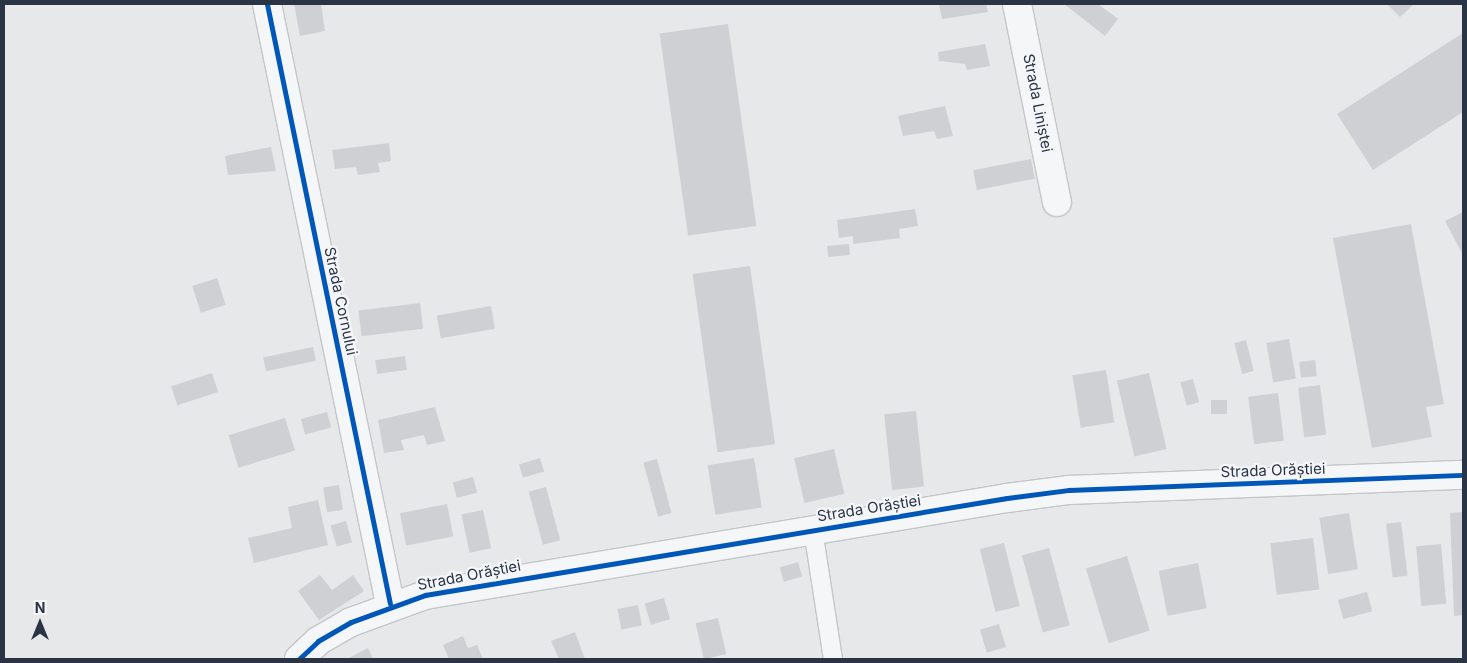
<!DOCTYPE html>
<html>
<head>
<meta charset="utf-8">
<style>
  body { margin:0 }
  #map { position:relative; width:1467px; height:663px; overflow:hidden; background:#e6e8ea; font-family:Inter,sans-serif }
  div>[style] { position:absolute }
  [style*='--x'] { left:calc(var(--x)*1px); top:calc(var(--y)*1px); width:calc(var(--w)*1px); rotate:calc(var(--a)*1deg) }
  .building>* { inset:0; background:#ced0d3; transform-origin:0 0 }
  .roads { filter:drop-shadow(1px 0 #c4c6c8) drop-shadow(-1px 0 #c4c6c8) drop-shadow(0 1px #c4c6c8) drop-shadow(0 -1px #c4c6c8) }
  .lane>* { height:18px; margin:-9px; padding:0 9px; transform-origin:9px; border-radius:9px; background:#f5f6f7 }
  .street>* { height:28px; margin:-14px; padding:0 14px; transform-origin:14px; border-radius:14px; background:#f5f6f7 }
  .cycleway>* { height:5px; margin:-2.5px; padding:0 2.5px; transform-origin:2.5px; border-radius:2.5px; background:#0057b8 }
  span { translate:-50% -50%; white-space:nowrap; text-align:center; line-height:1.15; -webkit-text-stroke:4.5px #f4f6f9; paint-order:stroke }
  .street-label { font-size:15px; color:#2b3445 }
  .frame { position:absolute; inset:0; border:5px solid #2b3445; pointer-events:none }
  .north { position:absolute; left:15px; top:598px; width:50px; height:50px; -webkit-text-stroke:4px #f4f6f9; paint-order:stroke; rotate:0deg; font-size:14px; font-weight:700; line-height:20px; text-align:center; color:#2b3445 }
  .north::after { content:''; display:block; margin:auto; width:18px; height:22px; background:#2b3445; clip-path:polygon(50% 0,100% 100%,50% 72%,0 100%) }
</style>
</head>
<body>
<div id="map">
  <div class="building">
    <i style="clip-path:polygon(294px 4px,321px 4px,325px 31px,300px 36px)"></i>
    <i style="clip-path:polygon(939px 4px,986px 4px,988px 12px,942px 19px)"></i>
    <i style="clip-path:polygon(1064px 4px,1098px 4px,1118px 19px,1105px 36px)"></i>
    <i style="clip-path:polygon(1387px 4px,1414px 4px,1400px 17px)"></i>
    <i style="left:728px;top:24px;width:204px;height:69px;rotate:82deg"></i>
    <i style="clip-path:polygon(1463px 33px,1463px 112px,1373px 170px,1337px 114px)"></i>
    <i style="clip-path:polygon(985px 44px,990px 66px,967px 70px,965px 64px,939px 61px,938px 52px)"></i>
    <i style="clip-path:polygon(945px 106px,953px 136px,937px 139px,934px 131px,903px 136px,898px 116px)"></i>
    <i style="clip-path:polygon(389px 143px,391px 161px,378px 163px,380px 172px,358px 175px,356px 167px,335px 169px,332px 150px)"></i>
    <i style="clip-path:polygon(271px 147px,276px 171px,228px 175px,225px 156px)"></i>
    <i style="left:1031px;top:159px;width:20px;height:59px;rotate:79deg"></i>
    <i style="clip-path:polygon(915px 209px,918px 226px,899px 229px,900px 238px,853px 244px,853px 236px,839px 238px,837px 220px)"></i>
    <i style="clip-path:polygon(1463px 212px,1463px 255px,1445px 221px)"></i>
    <i style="clip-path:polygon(1411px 224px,1444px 404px,1426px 407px,1432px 437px,1372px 448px,1333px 238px)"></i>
    <i style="left:849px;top:244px;width:11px;height:22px;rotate:85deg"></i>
    <i style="left:750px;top:266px;width:180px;height:58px;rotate:82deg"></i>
    <i style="left:217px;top:278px;width:28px;height:26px;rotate:72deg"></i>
    <i style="left:420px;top:303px;width:26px;height:62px;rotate:83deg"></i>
    <i style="left:491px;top:306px;width:23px;height:55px;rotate:80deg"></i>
    <i style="left:1289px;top:339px;width:40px;height:23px;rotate:80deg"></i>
    <i style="left:1246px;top:340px;width:32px;height:12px;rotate:76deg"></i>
    <i style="left:313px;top:347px;width:14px;height:51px;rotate:78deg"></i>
    <i style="left:405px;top:356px;width:14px;height:30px;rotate:82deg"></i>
    <i style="left:1315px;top:360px;width:16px;height:16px;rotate:83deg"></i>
    <i style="left:1106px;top:370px;width:53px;height:34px;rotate:81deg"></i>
    <i style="left:212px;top:373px;width:20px;height:43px;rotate:72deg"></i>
    <i style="left:1149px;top:373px;width:78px;height:33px;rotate:77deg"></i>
    <i style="left:1193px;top:379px;width:24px;height:13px;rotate:75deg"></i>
    <i style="left:1320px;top:385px;width:50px;height:22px;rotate:83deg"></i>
    <i style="left:1278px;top:393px;width:48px;height:30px;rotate:83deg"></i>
    <i style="left:1211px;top:400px;width:16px;height:14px"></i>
    <i style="clip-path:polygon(435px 407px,445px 441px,427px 445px,424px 435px,401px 440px,404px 450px,384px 453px,378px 420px)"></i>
    <i style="left:916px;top:411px;width:76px;height:32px;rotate:84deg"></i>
    <i style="left:327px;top:412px;width:16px;height:27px;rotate:75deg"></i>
    <i style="left:285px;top:418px;width:34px;height:59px;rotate:73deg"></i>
    <i style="left:834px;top:449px;width:46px;height:41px;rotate:77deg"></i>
    <i style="left:540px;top:458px;width:14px;height:22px;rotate:73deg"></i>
    <i style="left:754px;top:458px;width:50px;height:47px;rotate:81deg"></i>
    <i style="left:657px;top:459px;width:56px;height:14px;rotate:75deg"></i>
    <i style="left:473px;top:477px;width:16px;height:21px;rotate:75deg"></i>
    <i style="left:339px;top:485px;width:25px;height:16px;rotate:81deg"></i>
    <i style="left:546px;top:487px;width:55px;height:18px;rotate:75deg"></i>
    <i style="clip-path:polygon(318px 500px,328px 545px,254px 563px,248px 538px,292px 528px,288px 507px)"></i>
    <i style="left:447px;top:504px;width:33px;height:48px;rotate:79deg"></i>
    <i style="left:483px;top:510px;width:39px;height:22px;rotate:78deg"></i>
    <i style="clip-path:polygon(1463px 512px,1463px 615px,1454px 616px,1450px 513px)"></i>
    <i style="left:1349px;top:513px;width:57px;height:30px;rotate:81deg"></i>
    <i style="left:346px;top:521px;width:22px;height:16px;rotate:74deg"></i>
    <i style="left:1401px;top:522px;width:54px;height:15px;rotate:83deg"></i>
    <i style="left:1313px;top:538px;width:52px;height:43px;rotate:83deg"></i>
    <i style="left:1004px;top:543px;width:65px;height:25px;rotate:76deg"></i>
    <i style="left:1441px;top:544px;width:60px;height:25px;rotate:85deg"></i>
    <i style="left:1049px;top:548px;width:80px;height:28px;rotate:75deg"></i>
    <i style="left:1127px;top:556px;width:78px;height:43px;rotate:73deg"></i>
    <i style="left:798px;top:562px;width:15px;height:19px;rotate:74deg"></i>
    <i style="left:1198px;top:563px;width:46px;height:40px;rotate:79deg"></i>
    <i style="clip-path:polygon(320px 575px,332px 590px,353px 575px,364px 591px,319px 620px,298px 591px)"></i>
    <i style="left:1367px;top:592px;width:20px;height:30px;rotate:75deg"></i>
    <i style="left:664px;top:598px;width:22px;height:20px;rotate:74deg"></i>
    <i style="left:638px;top:605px;width:21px;height:21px;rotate:79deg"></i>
    <i style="left:718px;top:618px;width:37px;height:23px;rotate:77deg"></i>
    <i style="left:999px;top:624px;width:24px;height:20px;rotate:73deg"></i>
    <i style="clip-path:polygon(575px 632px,585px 659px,559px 659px,551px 641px)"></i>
    <i style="clip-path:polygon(463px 636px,468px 648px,477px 645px,483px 659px,449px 659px,443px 645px)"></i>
    <i style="clip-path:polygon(368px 648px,373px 659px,347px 659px)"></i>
  </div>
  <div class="roads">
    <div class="lane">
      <i style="--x:813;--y:530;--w:131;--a:81.2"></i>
    </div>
    <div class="street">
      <i style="--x:267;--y:4;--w:612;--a:78.41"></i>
      <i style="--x:1017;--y:4;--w:202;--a:78.6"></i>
      <i style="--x:299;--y:659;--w:26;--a:-43"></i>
      <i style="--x:318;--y:641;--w:38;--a:-30"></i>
      <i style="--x:351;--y:622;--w:79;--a:-20"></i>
      <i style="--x:425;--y:595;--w:590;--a:-9.46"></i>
      <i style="--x:1007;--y:498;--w:63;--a:-7.4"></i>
      <i style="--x:1069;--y:490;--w:394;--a:-2.2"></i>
    </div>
  </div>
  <div class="cycleway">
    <i style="--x:267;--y:4;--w:612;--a:78.41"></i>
    <i style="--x:299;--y:659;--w:26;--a:-43"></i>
    <i style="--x:318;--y:641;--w:38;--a:-30"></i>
    <i style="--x:351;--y:622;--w:79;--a:-20"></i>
    <i style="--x:425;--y:595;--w:590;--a:-9.46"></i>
    <i style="--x:1007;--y:498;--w:63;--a:-7.4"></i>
    <i style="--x:1069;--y:490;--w:394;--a:-2.2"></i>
  </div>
  <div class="street-label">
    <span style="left:1038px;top:103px;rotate:79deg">Strada Liniștei</span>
    <span style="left:341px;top:301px;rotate:78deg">Strada Cornului</span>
    <span style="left:1273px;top:470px;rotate:-2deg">Strada Orăștiei</span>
    <span style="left:869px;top:508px;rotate:-9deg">Strada Orăștiei</span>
    <span style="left:469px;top:575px;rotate:-11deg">Strada Orăștiei</span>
  </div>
  <div class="frame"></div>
  <div class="north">N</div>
</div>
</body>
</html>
